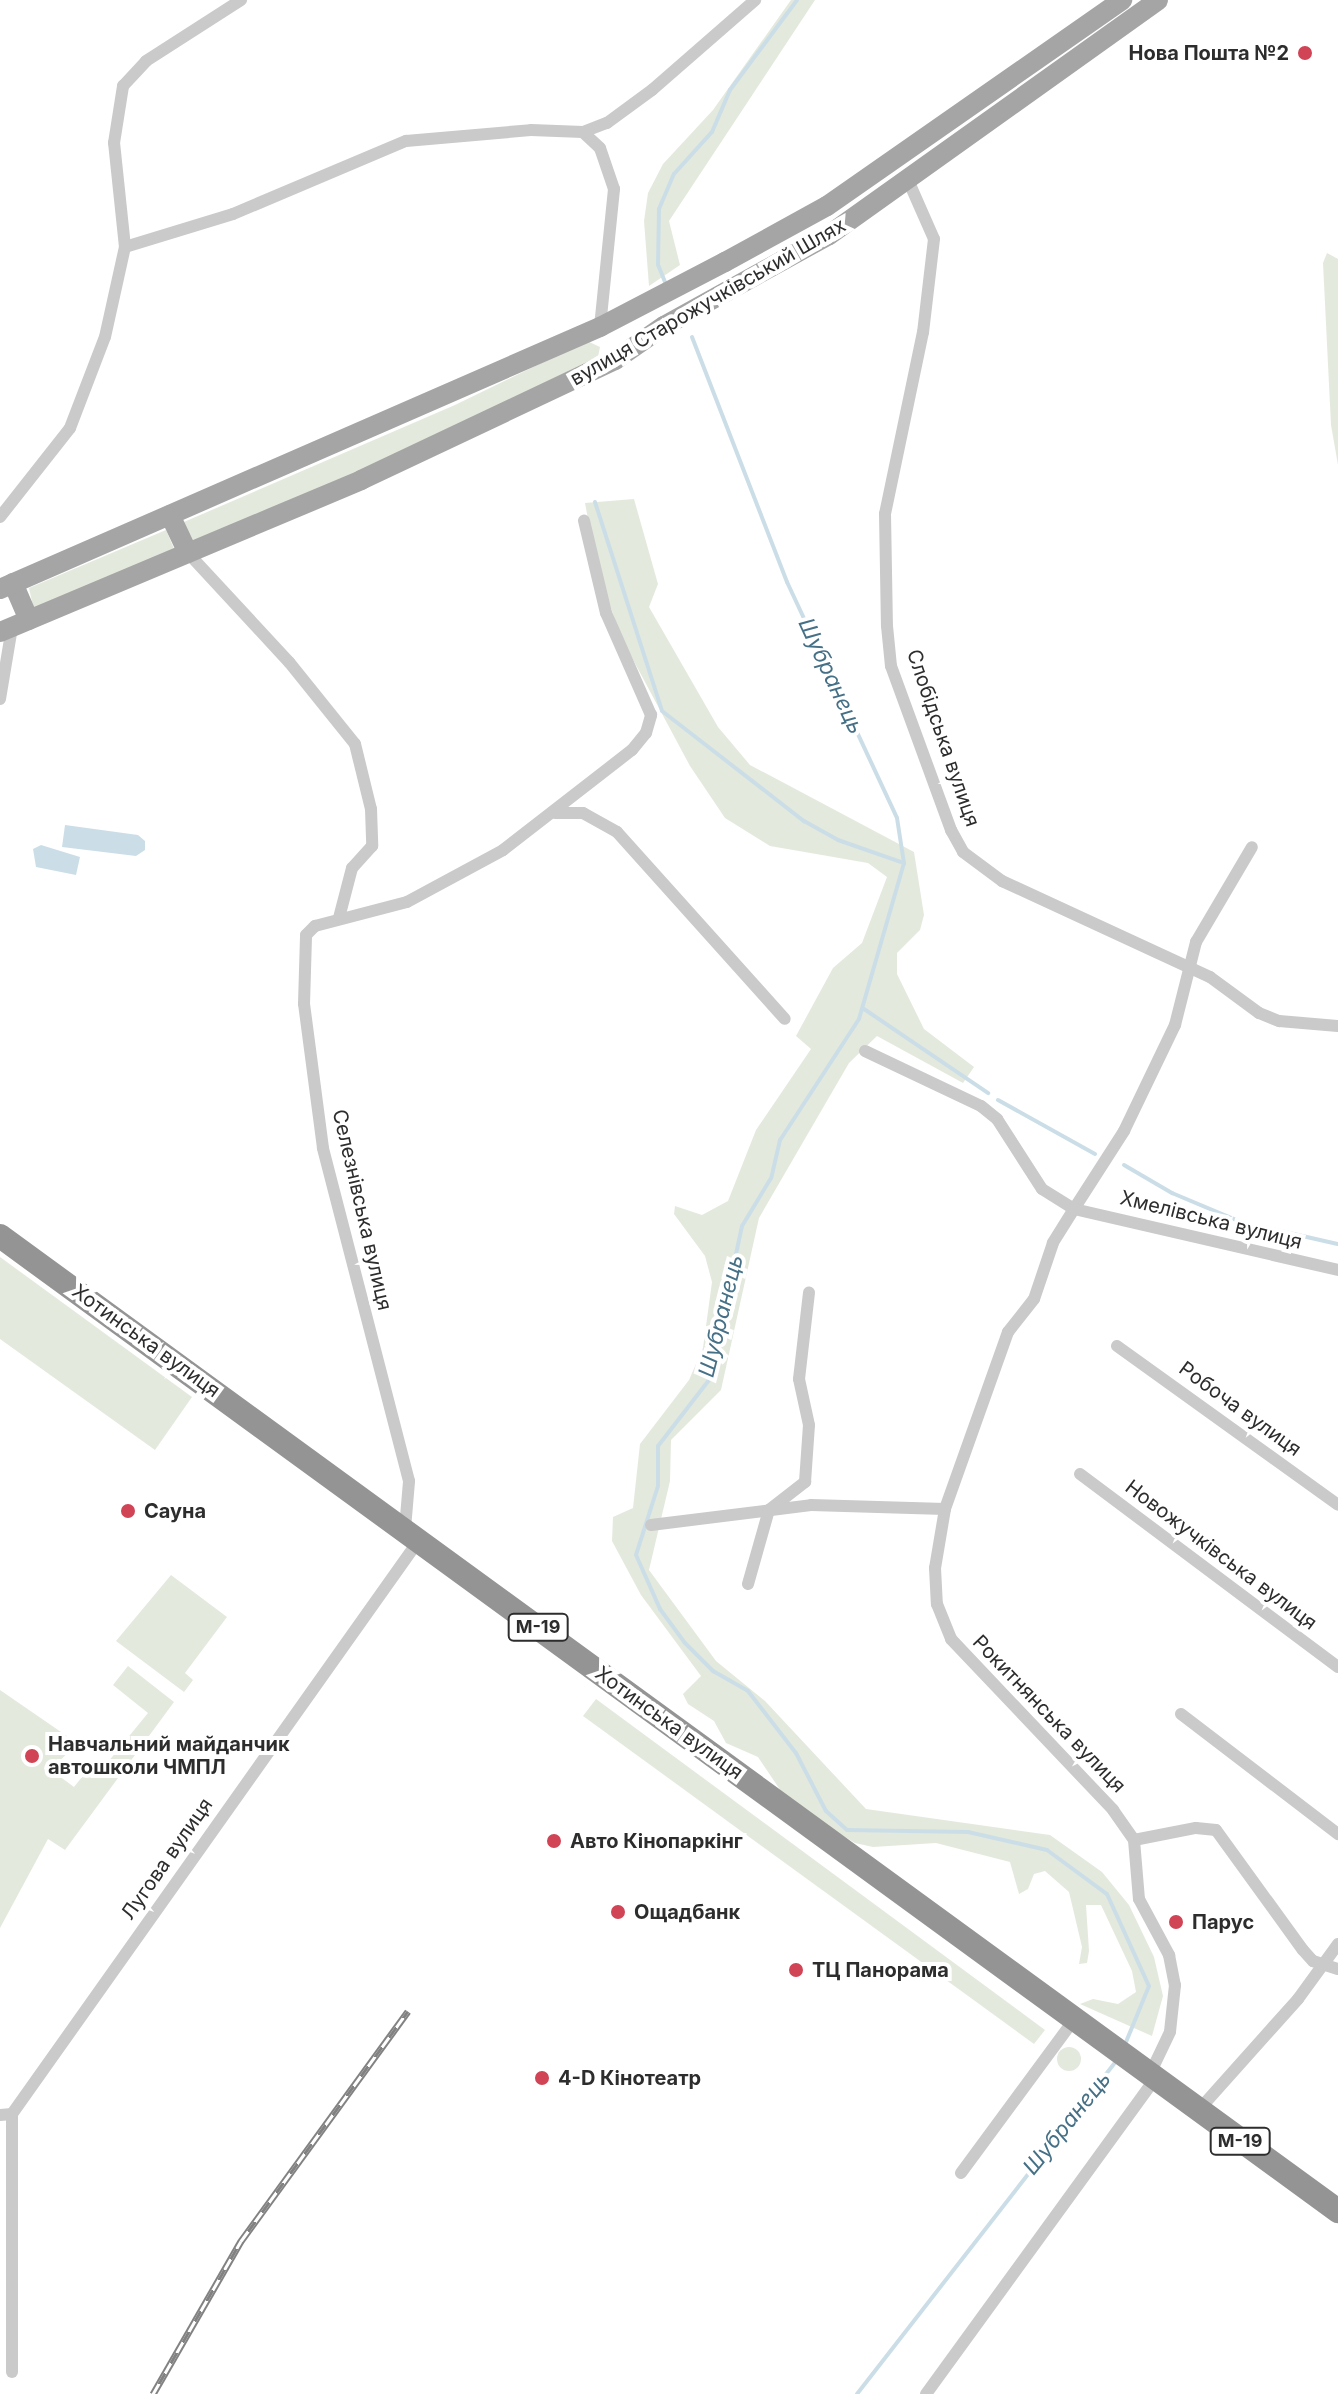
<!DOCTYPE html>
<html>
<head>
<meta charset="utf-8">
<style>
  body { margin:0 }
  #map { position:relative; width:1338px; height:2394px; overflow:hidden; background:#fff; font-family:Inter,sans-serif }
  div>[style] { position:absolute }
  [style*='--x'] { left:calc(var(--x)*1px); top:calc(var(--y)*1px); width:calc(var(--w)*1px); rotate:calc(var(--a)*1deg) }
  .green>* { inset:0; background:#e4e9dd }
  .round { border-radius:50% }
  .water>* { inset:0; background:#cbdee7 }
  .stream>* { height:4px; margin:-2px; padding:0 2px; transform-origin:2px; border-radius:2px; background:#cbdee7 }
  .street>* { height:12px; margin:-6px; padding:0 6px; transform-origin:6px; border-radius:6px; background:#cacaca }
  .primary>* { height:20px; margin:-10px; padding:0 10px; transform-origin:10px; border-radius:10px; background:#a5a5a5 }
  .highway>* { height:24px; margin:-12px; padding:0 12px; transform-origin:12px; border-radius:12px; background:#949494 }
  .rail>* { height:7px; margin-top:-3.5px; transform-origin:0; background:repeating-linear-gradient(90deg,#fff 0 12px,#828282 0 24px); box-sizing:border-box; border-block:2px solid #828282 }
  .dots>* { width:22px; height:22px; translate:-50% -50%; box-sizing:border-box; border:4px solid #fff; border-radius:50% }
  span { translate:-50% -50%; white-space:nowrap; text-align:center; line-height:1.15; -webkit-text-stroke:8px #fff; paint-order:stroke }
  .shield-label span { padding:2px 6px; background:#fff; border:2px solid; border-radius:6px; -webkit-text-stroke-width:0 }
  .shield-label { font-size:18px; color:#2d2d2d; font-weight:700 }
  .poi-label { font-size:20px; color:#2d2d2d; font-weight:700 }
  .right { translate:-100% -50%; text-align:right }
  .left { translate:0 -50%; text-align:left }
  .street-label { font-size:20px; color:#2d2d2d }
  .water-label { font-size:22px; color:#457086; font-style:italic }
</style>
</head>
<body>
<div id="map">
  <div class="green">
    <i style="clip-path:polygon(791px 0,815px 0,669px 221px,680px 265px,649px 286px,644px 221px,648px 193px,663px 164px,713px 110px)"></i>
    <i style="clip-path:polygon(1327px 253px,1338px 259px,1338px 465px,1331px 425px,1323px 263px)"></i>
    <i style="clip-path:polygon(587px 341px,600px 347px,597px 362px,520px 402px,194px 544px,184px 522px,455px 405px)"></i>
    <i style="clip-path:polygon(634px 499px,658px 584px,649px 607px,718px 727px,750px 765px,914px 852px,924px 915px,920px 930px,897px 953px,897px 974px,924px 1029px,974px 1067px,963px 1083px,877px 1036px,849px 1063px,759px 1218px,721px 1390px,671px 1440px,670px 1481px,649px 1570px,716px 1661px,765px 1701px,866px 1809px,1050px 1835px,1102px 1872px,1129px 1905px,1154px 1957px,1163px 1996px,1152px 2036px,1080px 2004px,1093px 1999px,1118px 2004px,1136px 1992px,1132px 1971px,1101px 1905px,1086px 1905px,1089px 1951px,1087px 1963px,1079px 1964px,1082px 1947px,1069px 1892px,1045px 1871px,1034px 1874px,1028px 1889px,1019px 1894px,1010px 1862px,936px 1843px,873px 1847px,855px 1843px,789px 1803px,758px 1757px,726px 1743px,714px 1721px,688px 1704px,683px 1694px,701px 1676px,641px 1595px,612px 1541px,613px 1517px,633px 1508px,640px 1444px,689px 1380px,703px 1348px,712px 1282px,705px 1256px,674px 1214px,675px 1206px,702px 1215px,728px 1201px,756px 1130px,811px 1049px,796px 1036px,833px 968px,862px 943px,887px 877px,868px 863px,770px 846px,725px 818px,690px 766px,622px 639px,598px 572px,585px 503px)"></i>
    <i style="clip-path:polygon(166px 530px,175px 551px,39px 610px,33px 606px,29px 588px)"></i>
    <i style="clip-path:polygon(0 1257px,192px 1397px,155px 1450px,0 1339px)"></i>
    <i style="clip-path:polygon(171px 1575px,227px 1617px,185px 1673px,193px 1680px,184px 1692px,116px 1641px)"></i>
    <i style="clip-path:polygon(128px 1666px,174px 1702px,65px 1850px,48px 1839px,0 1928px,0 1690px,77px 1743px,51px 1770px,74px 1787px,90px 1767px,99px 1773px,148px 1713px,113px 1685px)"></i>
    <i style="clip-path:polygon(596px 1699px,1045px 2030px,1034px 2044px,583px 1716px)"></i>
    <i class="round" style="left:1057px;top:2047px;width:24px;height:24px"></i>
  </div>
  <div class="water">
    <i style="clip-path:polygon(65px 825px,138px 835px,145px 841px,145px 850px,136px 856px,62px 847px)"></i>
    <i style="clip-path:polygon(41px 845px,80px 857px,76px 875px,36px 867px,33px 849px)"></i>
  </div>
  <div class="stream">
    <i style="--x:665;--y:282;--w:18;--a:-112"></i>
    <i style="--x:658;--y:265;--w:56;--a:-89"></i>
    <i style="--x:659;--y:209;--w:38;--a:-67"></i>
    <i style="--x:674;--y:174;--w:57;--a:-47.9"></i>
    <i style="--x:712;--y:132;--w:46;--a:-66.8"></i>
    <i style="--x:730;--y:90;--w:112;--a:-53.3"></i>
    <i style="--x:692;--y:337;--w:263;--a:68.8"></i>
    <i style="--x:787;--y:582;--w:260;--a:65"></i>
    <i style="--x:897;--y:818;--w:46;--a:81.2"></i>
    <i style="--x:904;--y:863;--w:162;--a:106.1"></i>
    <i style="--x:859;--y:1019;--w:145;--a:123.1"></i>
    <i style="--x:780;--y:1140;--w:39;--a:103"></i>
    <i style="--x:771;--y:1178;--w:56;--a:121.1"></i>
    <i style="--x:742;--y:1226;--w:157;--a:102.1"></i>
    <i style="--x:709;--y:1380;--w:83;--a:127.7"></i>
    <i style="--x:658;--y:1446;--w:40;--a:90"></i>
    <i style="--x:658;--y:1486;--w:72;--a:107.7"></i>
    <i style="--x:636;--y:1555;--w:59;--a:66"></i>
    <i style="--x:660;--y:1609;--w:42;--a:53.7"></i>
    <i style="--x:685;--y:1643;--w:40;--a:45"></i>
    <i style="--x:713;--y:1671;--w:40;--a:29.7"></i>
    <i style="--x:748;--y:1691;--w:78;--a:52.3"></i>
    <i style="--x:796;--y:1753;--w:65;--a:62.7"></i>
    <i style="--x:826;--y:1811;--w:28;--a:42"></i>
    <i style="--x:847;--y:1830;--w:121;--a:0.9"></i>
    <i style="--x:968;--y:1832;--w:81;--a:12.8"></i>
    <i style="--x:1047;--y:1850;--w:74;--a:36.3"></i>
    <i style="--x:1107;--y:1894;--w:101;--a:65.5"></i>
    <i style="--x:1149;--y:1986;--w:66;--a:112.3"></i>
    <i style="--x:595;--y:502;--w:219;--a:72.2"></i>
    <i style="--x:662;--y:711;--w:180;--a:37.8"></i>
    <i style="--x:804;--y:821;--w:39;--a:29"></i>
    <i style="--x:838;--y:840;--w:70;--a:19.2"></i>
    <i style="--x:864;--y:1009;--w:150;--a:34.1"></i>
    <i style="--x:998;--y:1100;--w:111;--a:29.1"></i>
    <i style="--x:1124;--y:1165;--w:56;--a:30.3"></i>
    <i style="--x:1172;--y:1193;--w:75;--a:22.8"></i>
    <i style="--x:1241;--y:1222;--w:99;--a:12.8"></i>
    <i style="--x:857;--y:2394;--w:422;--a:-52.1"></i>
  </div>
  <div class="street">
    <i style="--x:908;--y:180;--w:64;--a:66.2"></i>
    <i style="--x:934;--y:239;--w:94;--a:96.7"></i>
    <i style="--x:923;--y:332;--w:186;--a:101.8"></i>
    <i style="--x:885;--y:514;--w:112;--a:89"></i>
    <i style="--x:887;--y:626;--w:40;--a:84.3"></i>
    <i style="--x:891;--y:666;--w:175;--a:69.9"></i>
    <i style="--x:951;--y:830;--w:25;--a:61"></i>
    <i style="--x:963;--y:852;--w:49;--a:36.6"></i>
    <i style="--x:1002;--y:881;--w:229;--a:24.8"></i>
    <i style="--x:1210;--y:977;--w:61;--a:36.3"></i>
    <i style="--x:1259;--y:1013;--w:22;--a:22"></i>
    <i style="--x:1279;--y:1021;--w:59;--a:4.8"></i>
    <i style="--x:125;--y:247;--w:113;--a:-17"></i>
    <i style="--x:233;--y:214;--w:188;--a:-22.9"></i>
    <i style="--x:406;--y:141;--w:125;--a:-5"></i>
    <i style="--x:531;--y:130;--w:52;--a:2.2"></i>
    <i style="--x:600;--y:327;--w:139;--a:-84.2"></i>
    <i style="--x:614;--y:189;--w:43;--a:-108.9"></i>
    <i style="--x:600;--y:148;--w:23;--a:-137"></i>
    <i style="--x:583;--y:132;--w:26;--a:-21"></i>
    <i style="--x:607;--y:123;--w:56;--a:-36.3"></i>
    <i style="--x:652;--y:90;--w:137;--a:-41.1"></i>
    <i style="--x:0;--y:517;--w:113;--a:-51.8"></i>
    <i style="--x:70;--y:428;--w:97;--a:-69"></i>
    <i style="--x:105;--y:337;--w:92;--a:-77.5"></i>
    <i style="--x:125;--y:247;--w:105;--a:-96"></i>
    <i style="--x:114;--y:143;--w:58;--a:-81"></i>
    <i style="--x:123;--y:86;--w:34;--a:-47"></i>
    <i style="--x:146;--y:61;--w:113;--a:-32.7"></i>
    <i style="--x:188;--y:553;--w:149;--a:47.2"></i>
    <i style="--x:289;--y:662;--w:105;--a:51.2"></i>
    <i style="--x:355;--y:744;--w:67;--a:76.2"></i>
    <i style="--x:371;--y:809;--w:37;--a:88"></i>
    <i style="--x:372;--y:846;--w:30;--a:132"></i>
    <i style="--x:352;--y:868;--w:52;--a:104.6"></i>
    <i style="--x:0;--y:699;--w:73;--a:-80.5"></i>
    <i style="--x:555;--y:813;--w:28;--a:0"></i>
    <i style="--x:583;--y:813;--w:39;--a:29"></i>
    <i style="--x:617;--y:832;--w:251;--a:48.1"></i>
    <i style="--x:865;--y:1051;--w:128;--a:25.4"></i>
    <i style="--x:981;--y:1106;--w:21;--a:39"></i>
    <i style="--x:997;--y:1119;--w:83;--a:57.3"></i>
    <i style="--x:1042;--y:1189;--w:38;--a:32"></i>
    <i style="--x:1074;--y:1209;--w:40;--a:122"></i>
    <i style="--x:1053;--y:1243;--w:59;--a:108.7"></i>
    <i style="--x:1034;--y:1299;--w:42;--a:128.2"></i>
    <i style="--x:1008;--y:1332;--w:188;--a:109.6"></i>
    <i style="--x:945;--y:1509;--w:60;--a:99.6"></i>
    <i style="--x:935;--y:1568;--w:36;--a:87"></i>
    <i style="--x:937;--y:1604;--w:38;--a:68"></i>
    <i style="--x:951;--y:1639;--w:236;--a:46.5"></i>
    <i style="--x:1113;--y:1810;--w:37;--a:55"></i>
    <i style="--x:1134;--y:1840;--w:63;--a:-11"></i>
    <i style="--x:1196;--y:1828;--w:20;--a:6"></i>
    <i style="--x:1216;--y:1830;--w:148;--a:54.1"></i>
    <i style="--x:1303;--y:1950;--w:15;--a:48"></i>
    <i style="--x:1313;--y:1961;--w:26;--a:18"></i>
    <i style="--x:1074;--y:1209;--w:93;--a:-57.3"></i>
    <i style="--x:1124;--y:1131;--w:118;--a:-64.3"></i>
    <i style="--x:1175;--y:1025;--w:86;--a:-75.8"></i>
    <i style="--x:1196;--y:942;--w:110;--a:-59.5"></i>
    <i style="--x:1074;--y:1209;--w:271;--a:13"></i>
    <i style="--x:1117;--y:1346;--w:272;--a:35.7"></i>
    <i style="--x:1080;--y:1474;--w:322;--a:36.8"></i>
    <i style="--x:651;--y:1525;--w:161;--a:-7.1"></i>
    <i style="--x:811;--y:1505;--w:134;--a:1.7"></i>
    <i style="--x:405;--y:1529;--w:48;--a:-85.2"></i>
    <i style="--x:409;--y:1481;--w:344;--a:-104.5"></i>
    <i style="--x:323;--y:1148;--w:145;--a:-97.5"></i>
    <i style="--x:304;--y:1004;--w:69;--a:-88.3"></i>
    <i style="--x:306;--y:935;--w:13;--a:-45"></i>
    <i style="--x:315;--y:926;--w:95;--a:-14.6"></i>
    <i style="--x:407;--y:902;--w:109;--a:-28.4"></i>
    <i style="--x:503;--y:850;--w:163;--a:-37.8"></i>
    <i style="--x:632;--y:750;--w:22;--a:-51"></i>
    <i style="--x:646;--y:733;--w:19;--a:-74"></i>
    <i style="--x:651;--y:715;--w:111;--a:-113.8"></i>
    <i style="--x:606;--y:613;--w:95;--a:-103.4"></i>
    <i style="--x:748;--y:1584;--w:77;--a:-74.2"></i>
    <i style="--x:769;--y:1510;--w:46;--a:-37.9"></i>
    <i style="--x:805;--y:1482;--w:57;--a:-86"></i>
    <i style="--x:809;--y:1425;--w:47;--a:-102.3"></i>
    <i style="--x:799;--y:1379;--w:87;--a:-83.4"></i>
    <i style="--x:1181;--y:1714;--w:198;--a:37.4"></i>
    <i style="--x:1134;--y:1840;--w:59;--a:85.2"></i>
    <i style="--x:1139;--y:1899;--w:64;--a:61.8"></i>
    <i style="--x:1169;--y:1955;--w:31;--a:79"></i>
    <i style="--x:1175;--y:1985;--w:47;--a:96.1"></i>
    <i style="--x:1170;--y:2032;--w:49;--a:115.5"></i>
    <i style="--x:1197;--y:2112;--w:152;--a:-48.2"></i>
    <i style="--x:1298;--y:1999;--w:68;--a:-54"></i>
    <i style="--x:12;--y:2114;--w:258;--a:90"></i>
    <i style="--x:0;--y:2115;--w:12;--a:-5"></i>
    <i style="--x:12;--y:2114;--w:704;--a:-54.66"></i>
    <i style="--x:961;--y:2173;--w:190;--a:-53.6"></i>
    <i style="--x:926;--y:2394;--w:388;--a:-54"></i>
  </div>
  <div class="primary">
    <i style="--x:170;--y:515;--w:42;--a:64.7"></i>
    <i style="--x:13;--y:583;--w:40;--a:66.6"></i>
    <i style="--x:0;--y:589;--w:655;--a:-23.59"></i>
    <i style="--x:600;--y:327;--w:141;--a:-27.5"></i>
    <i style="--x:725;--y:262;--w:116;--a:-28.8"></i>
    <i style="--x:827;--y:206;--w:360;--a:-34.9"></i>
    <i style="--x:0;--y:632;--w:392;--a:-22.8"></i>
    <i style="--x:361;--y:480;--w:281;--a:-25.3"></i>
    <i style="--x:615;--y:360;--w:60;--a:-34.8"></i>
    <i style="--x:664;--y:326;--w:188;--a:-28.9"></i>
    <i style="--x:829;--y:235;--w:404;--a:-35.5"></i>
  </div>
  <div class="highway">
    <i style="--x:0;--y:1236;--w:1656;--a:36.08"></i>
  </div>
  <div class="rail">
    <i style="--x:153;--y:2394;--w:177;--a:-60.1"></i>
    <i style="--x:241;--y:2241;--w:284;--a:-54"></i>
  </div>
  <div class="dots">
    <i style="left:1305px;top:53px;background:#d04455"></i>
    <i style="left:128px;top:1511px;background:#d04455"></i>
    <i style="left:32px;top:1756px;background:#d04455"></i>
    <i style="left:554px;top:1841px;background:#d04455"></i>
    <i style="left:618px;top:1912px;background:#d04455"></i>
    <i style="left:1176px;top:1922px;background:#d04455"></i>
    <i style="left:796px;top:1970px;background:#d04455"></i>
    <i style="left:542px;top:2078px;background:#d04455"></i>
  </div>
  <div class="shield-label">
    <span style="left:538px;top:1627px">М-19</span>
    <span style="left:1240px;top:2141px">М-19</span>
  </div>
  <div class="poi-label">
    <span class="right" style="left:1289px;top:53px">Нова Пошта №2</span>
    <span class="left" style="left:144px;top:1511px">Сауна</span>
    <span class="left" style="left:48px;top:1756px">Навчальний майданчик<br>автошколи ЧМПЛ</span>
    <span class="left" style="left:570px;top:1841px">Авто Кінопаркінг</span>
    <span class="left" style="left:634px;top:1912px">Ощадбанк</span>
    <span class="left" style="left:1192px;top:1922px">Парус</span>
    <span class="left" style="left:812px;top:1970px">ТЦ Панорама</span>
    <span class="left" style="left:558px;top:2078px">4-D Кінотеатр</span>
  </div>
  <div class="street-label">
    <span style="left:708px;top:302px;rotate:-30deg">вулиця Старожучківський Шлях</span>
    <span style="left:943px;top:738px;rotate:71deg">Слобідська вулиця</span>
    <span style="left:362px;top:1210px;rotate:77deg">Селезнівська вулиця</span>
    <span style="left:1211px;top:1220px;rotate:14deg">Хмелівська вулиця</span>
    <span style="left:146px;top:1341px;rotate:36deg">Хотинська вулиця</span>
    <span style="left:1240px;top:1409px;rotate:36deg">Робоча вулиця</span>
    <span style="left:1221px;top:1555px;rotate:37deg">Новожучківська вулиця</span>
    <span style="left:1049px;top:1714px;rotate:46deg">Рокитнянська вулиця</span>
    <span style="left:669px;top:1723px;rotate:36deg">Хотинська вулиця</span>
    <span style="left:167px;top:1859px;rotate:-55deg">Лугова вулиця</span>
  </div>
  <div class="water-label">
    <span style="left:831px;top:676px;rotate:65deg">Шубранець</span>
    <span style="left:721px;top:1316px;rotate:-76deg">Шубранець</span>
    <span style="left:1067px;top:2123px;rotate:-51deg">Шубранець</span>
  </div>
</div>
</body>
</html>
